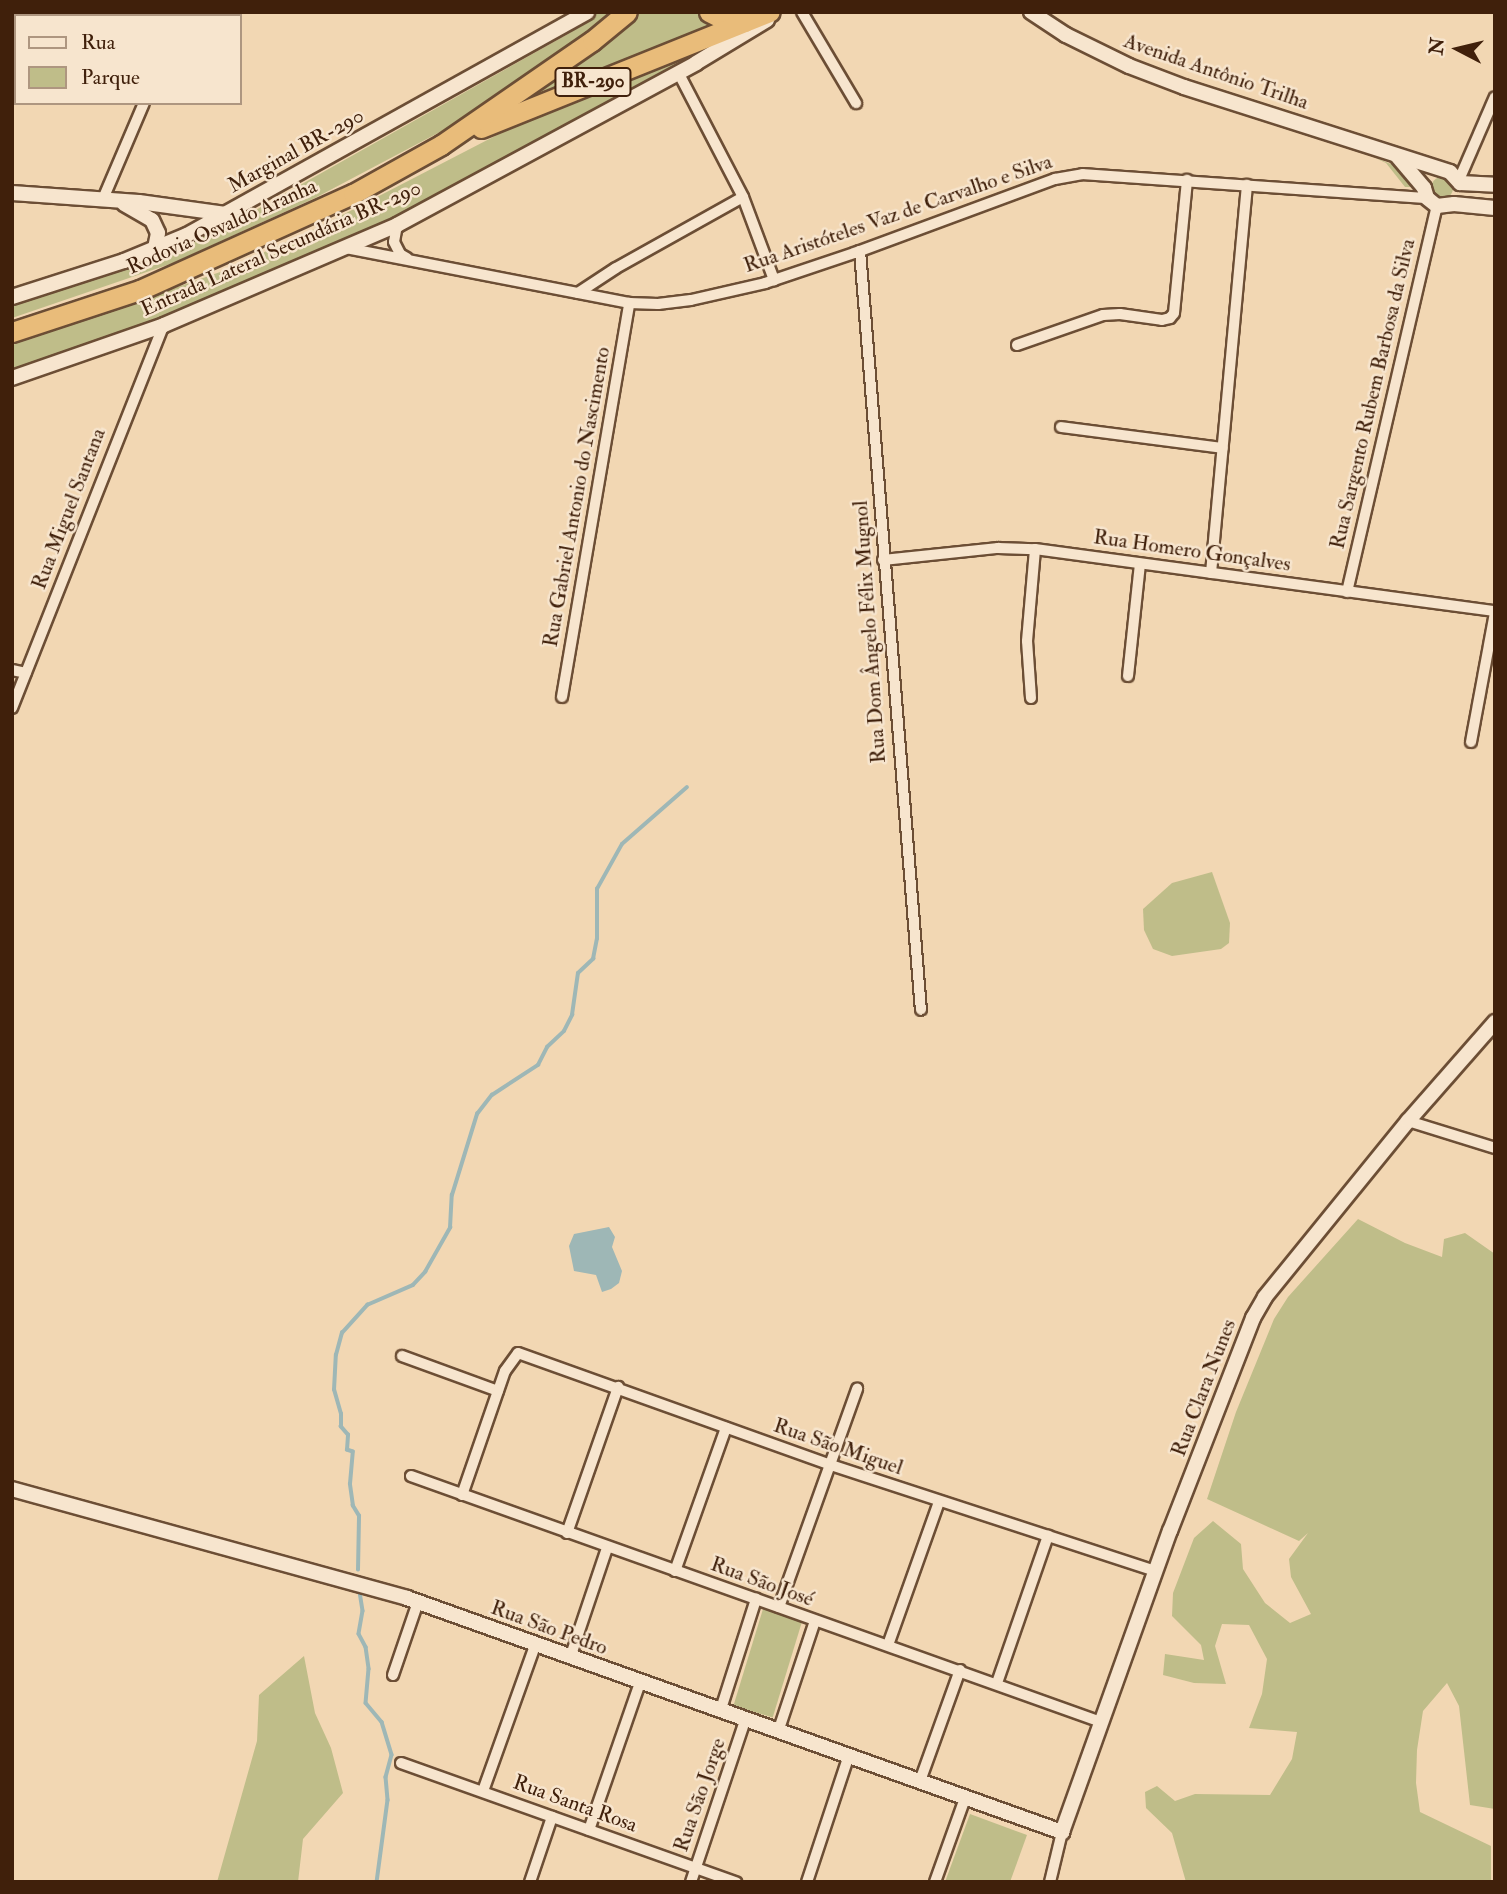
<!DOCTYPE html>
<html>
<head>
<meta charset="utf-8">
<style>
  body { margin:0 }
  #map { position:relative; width:1507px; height:1894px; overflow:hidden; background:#f2d7b3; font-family:"IM FELL Double Pica",serif }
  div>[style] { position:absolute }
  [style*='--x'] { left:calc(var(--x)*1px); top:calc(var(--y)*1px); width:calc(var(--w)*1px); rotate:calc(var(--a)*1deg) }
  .green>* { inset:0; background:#bfbd89; transform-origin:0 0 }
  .round { border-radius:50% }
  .water>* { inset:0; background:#9eb7b6 }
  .stream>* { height:3.5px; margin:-1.75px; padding:0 1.75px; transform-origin:1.75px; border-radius:1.75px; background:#9eb7b6 }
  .roads { filter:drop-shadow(2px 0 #6c4e35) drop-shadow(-2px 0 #6c4e35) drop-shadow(0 2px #6c4e35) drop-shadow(0 -2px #6c4e35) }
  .street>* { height:10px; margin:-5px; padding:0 5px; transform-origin:5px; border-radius:5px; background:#f7e5ce }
  .secondary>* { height:14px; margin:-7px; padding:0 7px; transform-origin:7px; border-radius:7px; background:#f7e5ce }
  .highway>* { height:19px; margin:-9.5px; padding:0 9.5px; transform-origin:9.5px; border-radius:9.5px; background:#e9bc7a }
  span { translate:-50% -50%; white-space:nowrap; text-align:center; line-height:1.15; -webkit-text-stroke:5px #f7e5ce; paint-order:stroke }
  .shield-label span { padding:2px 5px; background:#f7e5ce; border:2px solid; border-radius:5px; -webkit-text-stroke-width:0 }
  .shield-label { font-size:19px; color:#40200b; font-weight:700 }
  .street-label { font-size:21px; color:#40200b }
  .frame { position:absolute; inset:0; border:14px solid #40200b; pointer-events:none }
  .legend { position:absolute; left:14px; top:14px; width:228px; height:91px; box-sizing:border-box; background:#f7e5ce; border:2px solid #ae9680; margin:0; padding:9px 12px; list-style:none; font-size:21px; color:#40200b }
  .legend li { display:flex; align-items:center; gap:14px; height:35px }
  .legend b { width:35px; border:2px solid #ae9680 }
  .north { position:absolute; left:1423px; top:14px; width:70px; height:70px; -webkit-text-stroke:5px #f7e5ce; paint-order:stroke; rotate:277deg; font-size:19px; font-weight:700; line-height:28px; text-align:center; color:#40200b }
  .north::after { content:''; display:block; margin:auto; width:24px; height:32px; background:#40200b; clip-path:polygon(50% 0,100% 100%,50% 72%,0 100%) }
</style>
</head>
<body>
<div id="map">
  <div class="green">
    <i style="clip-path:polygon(599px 12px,617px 12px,474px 114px,315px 198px,173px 263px,12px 318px,12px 305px,190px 242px,245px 216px,568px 34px)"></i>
    <i style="clip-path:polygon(632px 12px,698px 12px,716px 22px,516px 105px)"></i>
    <i style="clip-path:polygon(726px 40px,353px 240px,179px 313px,12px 369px,12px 345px,223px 271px,321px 226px,557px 104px)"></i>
    <i style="clip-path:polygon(1371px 156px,1401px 168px,1412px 187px,1405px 187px,1386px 163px)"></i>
    <i class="round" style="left:1431px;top:177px;width:22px;height:22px"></i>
    <i style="clip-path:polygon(1212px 872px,1230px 923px,1229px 943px,1221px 949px,1172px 956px,1153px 949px,1144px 930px,1143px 909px,1172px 883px)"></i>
    <i style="clip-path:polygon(1358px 1219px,1405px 1243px,1442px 1257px,1444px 1239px,1465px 1233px,1495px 1254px,1495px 1809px,1470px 1805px,1459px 1706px,1447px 1683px,1423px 1711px,1417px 1750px,1416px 1783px,1420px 1812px,1491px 1846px,1491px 1882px,1186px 1882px,1172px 1833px,1146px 1808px,1145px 1792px,1157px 1786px,1175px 1801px,1195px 1794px,1270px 1795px,1292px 1759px,1297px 1732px,1249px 1728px,1262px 1694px,1267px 1659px,1249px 1625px,1222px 1624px,1215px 1646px,1226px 1684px,1194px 1683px,1163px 1675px,1165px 1654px,1204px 1660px,1201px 1645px,1172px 1616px,1173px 1593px,1194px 1538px,1213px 1521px,1241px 1544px,1243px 1569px,1265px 1603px,1290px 1623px,1311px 1614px,1291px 1577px,1289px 1559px,1308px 1533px,1299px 1541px,1207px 1499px,1236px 1412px,1274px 1319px,1288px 1297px)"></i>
    <i style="left:763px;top:1609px;width:41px;height:101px;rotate:17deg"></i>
    <i style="clip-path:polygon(304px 1656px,315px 1713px,331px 1748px,343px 1793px,303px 1839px,298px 1882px,217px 1882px,257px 1741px,259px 1695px)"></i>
    <i style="clip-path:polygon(970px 1814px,1027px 1835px,1010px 1882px,945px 1882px)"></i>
  </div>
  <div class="water">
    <i style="clip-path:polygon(609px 1227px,615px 1237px,612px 1247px,622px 1271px,619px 1283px,611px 1289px,602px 1292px,596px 1275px,574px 1271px,569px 1246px,574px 1234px)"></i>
  </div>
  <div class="stream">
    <i style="--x:358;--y:1570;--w:54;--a:-88.9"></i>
    <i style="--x:359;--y:1516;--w:12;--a:-121"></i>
    <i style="--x:353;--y:1506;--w:22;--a:-98"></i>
    <i style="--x:350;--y:1484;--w:32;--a:-85"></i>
    <i style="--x:353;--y:1452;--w:6;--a:-162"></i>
    <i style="--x:347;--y:1450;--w:15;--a:-86"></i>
    <i style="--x:348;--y:1435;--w:11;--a:-131"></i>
    <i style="--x:341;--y:1427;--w:13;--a:-90"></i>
    <i style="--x:341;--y:1414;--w:25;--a:-106"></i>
    <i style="--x:334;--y:1390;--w:35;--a:-87"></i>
    <i style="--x:336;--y:1355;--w:23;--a:-75"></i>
    <i style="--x:342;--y:1333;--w:38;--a:-48"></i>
    <i style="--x:367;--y:1305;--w:50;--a:-23.5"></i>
    <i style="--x:413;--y:1285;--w:18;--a:-47"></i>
    <i style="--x:425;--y:1272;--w:51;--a:-60.4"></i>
    <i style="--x:450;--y:1228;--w:33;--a:-87"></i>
    <i style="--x:452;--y:1195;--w:85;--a:-72.8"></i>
    <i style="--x:477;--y:1114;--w:24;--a:-52"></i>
    <i style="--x:492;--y:1095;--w:55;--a:-33.1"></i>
    <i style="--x:538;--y:1065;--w:20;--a:-63"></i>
    <i style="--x:547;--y:1047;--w:23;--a:-43"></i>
    <i style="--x:564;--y:1031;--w:18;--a:-63"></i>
    <i style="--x:572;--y:1015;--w:42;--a:-81.9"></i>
    <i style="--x:578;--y:973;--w:21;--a:-43"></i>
    <i style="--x:593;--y:959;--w:20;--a:-79"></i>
    <i style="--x:597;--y:939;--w:50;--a:-90"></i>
    <i style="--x:597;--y:889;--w:51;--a:-60.9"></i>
    <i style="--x:622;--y:844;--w:86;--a:-41.2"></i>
    <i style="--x:360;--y:1592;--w:19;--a:81"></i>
    <i style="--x:363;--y:1611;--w:23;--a:100"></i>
    <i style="--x:359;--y:1634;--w:15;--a:62"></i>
    <i style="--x:366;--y:1647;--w:22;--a:82"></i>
    <i style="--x:369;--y:1669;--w:34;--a:95"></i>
    <i style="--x:366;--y:1703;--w:25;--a:50"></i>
    <i style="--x:382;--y:1722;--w:34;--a:73"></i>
    <i style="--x:392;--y:1755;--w:23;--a:105"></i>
    <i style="--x:386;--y:1777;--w:23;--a:85"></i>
    <i style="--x:388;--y:1800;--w:83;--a:97.6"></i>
  </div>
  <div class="roads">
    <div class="street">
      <i style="--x:802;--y:12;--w:106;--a:59.3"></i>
      <i style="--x:63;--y:16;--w:4;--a:-63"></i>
      <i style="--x:181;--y:16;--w:4;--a:-63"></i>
      <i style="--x:12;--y:29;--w:4;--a:14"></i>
      <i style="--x:678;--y:72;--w:141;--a:62.5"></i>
      <i style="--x:743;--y:197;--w:89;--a:69.5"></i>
      <i style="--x:1459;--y:180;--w:90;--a:-66.6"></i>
      <i style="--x:103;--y:199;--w:104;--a:-66.9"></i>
      <i style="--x:397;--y:225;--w:17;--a:100"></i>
      <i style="--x:394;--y:242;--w:13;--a:63"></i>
      <i style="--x:400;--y:254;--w:8;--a:30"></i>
      <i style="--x:346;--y:248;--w:288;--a:11"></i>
      <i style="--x:629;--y:303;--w:29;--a:2"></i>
      <i style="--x:658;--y:304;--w:33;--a:-7"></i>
      <i style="--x:691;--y:300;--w:76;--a:-12.9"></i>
      <i style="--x:765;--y:283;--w:100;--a:-18.6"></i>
      <i style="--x:860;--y:251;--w:208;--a:-20.3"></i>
      <i style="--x:1055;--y:179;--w:28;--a:-10"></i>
      <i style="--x:1083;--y:174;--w:345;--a:4"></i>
      <i style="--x:860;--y:251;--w:761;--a:85.41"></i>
      <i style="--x:578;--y:293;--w:45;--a:-33.3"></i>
      <i style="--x:616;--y:268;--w:145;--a:-29.2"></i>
      <i style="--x:1017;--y:345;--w:91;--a:-19.2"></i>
      <i style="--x:1103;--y:315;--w:17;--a:-3"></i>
      <i style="--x:1120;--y:314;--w:42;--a:8.1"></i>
      <i style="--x:1162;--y:320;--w:8;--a:-14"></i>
      <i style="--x:1170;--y:318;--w:6;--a:-51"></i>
      <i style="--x:1174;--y:313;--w:134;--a:-84.4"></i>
      <i style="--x:1061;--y:427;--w:163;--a:7.4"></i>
      <i style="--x:883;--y:560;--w:116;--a:-6"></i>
      <i style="--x:998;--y:548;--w:37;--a:2"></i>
      <i style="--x:1035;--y:549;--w:464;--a:7.7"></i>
      <i style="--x:1211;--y:573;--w:390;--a:-84.7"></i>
      <i style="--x:1347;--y:592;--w:396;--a:-76.9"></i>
      <i style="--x:12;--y:670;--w:14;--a:12"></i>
      <i style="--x:1128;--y:676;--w:113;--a:-83.9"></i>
      <i style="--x:562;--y:697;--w:400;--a:-80.3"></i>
      <i style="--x:1031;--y:698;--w:57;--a:-94"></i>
      <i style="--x:1027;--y:641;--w:92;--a:-85"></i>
      <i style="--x:12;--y:708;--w:412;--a:-68.4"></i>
      <i style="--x:1471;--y:742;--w:132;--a:-79.5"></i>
      <i style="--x:1408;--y:1121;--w:91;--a:17.2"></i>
      <i style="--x:402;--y:1356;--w:102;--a:20"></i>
      <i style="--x:411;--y:1476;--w:733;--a:19.62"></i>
      <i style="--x:462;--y:1495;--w:131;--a:-70.9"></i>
      <i style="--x:505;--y:1371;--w:22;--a:-54"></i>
      <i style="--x:518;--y:1353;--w:332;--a:19.7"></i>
      <i style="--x:831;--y:1465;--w:341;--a:18.1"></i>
      <i style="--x:567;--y:1533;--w:155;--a:-70.7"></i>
      <i style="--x:675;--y:1571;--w:152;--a:-70.4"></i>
      <i style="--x:779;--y:1607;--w:232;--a:-70.3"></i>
      <i style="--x:888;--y:1645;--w:152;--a:-70.4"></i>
      <i style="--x:570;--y:1658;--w:116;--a:-71.4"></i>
      <i style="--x:393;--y:1675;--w:77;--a:-71.1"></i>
      <i style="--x:997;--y:1683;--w:156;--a:-70.9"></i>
      <i style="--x:720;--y:1712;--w:119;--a:-72.3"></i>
      <i style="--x:778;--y:1732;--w:117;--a:-71.6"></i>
      <i style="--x:401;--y:1763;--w:356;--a:19.6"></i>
      <i style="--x:920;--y:1781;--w:118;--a:-70.2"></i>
      <i style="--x:483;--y:1791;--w:154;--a:-70.3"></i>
      <i style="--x:589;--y:1830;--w:156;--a:-70.9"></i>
      <i style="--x:530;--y:1882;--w:69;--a:-71.3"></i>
      <i style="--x:691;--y:1882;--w:170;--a:-71.5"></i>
      <i style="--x:807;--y:1882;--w:134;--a:-71.7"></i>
      <i style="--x:935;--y:1882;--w:89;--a:-70.3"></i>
      <i style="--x:1050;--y:1882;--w:51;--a:-76.5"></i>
    </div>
    <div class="secondary">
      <i style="--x:1031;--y:12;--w:42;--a:33.3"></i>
      <i style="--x:1066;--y:35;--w:70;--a:26.2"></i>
      <i style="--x:1129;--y:66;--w:59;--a:20.9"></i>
      <i style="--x:1184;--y:87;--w:279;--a:17.7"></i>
      <i style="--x:1450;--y:172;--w:15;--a:48"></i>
      <i style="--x:1397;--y:156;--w:42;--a:49.8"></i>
      <i style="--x:1424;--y:188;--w:10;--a:73"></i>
      <i style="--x:1427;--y:198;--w:13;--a:39"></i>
      <i style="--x:1437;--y:206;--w:17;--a:-7"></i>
      <i style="--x:1454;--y:204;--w:41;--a:5.6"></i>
      <i style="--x:1460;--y:183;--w:35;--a:3"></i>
      <i style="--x:12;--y:193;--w:127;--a:4.1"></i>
      <i style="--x:139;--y:202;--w:89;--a:7.8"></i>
      <i style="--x:124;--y:204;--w:32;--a:30"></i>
      <i style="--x:152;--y:220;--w:14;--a:65"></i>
      <i style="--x:158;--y:233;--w:16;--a:101"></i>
      <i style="--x:12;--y:297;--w:118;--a:-17.8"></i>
      <i style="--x:124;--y:261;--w:68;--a:-22.4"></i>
      <i style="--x:187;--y:235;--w:458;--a:-29.1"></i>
      <i style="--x:12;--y:378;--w:161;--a:-19.2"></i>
      <i style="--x:164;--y:325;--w:254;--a:-23.2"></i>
      <i style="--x:397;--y:225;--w:340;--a:-28.4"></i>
      <i style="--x:696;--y:63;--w:83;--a:-31.2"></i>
      <i style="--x:12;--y:1489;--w:410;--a:15.4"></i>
      <i style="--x:407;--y:1598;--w:696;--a:19.66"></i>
      <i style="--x:1062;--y:1832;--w:320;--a:-70.3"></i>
      <i style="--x:1170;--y:1531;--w:229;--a:-68.7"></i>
      <i style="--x:1253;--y:1318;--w:24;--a:-60"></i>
      <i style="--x:1265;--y:1297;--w:227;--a:-50.9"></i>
      <i style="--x:1408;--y:1121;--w:132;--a:-48.7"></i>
    </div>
    <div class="highway">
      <i style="--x:709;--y:12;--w:20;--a:27"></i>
      <i style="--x:727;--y:21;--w:18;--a:3"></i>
      <i style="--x:481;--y:128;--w:311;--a:-21.9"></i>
      <i style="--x:12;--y:332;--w:135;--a:-18.2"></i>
      <i style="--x:140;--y:290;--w:234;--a:-24.3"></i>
      <i style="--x:353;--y:194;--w:101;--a:-29.1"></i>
      <i style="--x:441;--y:145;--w:183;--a:-34.6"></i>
      <i style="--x:592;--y:41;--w:45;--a:-39.6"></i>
    </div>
  </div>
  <div class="shield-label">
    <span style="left:593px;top:82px">BR-290</span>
  </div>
  <div class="street-label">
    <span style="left:1216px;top:72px;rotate:19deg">Avenida Antônio Trilha</span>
    <span style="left:296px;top:151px;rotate:-29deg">Marginal BR-290</span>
    <span style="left:898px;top:214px;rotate:-19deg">Rua Aristóteles Vaz de Carvalho e Silva</span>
    <span style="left:222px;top:227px;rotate:-24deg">Rodovia Osvaldo Aranha</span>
    <span style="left:281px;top:249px;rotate:-24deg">Entrada Lateral Secundária BR-290</span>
    <span style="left:1373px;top:394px;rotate:-77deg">Rua Sargento Rubem Barbosa da Silva</span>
    <span style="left:577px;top:497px;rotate:-80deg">Rua Gabriel Antonio do Nascimento</span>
    <span style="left:69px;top:509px;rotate:-69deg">Rua Miguel Santana</span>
    <span style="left:1192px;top:551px;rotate:8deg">Rua Homero Gonçalves</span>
    <span style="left:870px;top:632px;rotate:-94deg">Rua Dom Ângelo Félix Mugnol</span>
    <span style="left:1204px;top:1388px;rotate:-69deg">Rua Clara Nunes</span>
    <span style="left:838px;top:1447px;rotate:19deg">Rua São Miguel</span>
    <span style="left:762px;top:1582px;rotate:20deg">Rua São José</span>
    <span style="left:549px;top:1628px;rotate:20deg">Rua São Pedro</span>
    <span style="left:700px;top:1795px;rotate:-71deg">Rua São Jorge</span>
    <span style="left:575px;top:1804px;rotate:20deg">Rua Santa Rosa</span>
  </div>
  <div class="frame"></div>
  <ul class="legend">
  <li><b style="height:9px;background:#f7e5ce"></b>Rua</li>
  <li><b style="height:19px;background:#bfbd89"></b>Parque</li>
  </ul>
  <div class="north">N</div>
</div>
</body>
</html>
